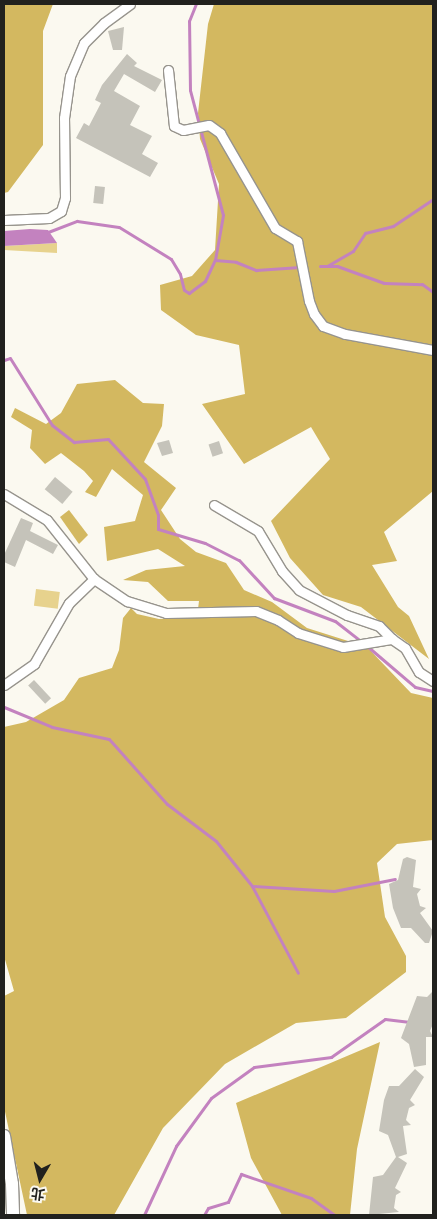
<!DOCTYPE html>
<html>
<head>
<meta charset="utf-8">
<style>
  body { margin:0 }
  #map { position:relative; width:437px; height:1219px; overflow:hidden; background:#fbf9f0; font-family:"Public Sans","Noto Sans TC",sans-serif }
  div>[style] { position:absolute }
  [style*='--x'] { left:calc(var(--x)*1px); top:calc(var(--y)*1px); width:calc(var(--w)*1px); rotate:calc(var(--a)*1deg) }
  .green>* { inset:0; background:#e7d28d; transform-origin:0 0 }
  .forest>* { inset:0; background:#d3b860 }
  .water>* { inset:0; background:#c382bf }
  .stream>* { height:3px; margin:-1.5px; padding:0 1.5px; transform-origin:1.5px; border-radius:1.5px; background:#c382bf }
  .building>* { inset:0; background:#c5c3ba; transform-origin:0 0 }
  .roads { filter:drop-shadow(1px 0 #97948d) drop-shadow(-1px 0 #97948d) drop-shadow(0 1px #97948d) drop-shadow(0 -1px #97948d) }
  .street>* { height:9px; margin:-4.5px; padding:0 4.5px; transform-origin:4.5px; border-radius:4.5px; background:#fff }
  .secondary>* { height:12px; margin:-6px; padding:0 6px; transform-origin:6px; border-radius:6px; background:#fff }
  span { translate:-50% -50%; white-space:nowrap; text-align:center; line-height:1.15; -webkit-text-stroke:4px #fbf9f0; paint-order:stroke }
  .frame { position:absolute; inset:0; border:5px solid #21211e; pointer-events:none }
  .north { position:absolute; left:15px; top:1154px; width:50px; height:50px; -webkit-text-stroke:4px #fbf9f0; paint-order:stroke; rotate:188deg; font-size:14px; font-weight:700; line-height:20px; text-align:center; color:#21211e }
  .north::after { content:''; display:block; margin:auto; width:18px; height:22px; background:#21211e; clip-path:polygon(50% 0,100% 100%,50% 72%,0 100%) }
</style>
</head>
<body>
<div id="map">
  <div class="green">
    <i style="clip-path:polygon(57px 243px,57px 253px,4px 250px,4px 246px)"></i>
    <i style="left:36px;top:589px;width:24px;height:17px;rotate:7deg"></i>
  </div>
  <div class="forest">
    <i style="clip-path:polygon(4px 4px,53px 4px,43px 31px,43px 145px,8px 192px,4px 193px)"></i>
    <i style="clip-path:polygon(214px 4px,433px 4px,433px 491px,384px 532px,397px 561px,372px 565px,398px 607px,409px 616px,429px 659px,361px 607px,323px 595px,290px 558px,271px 521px,330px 459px,311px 427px,244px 464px,202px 404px,245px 394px,239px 345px,196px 335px,161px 310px,160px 285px,192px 276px,215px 250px,219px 184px,200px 139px,198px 113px,208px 24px)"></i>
    <i style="clip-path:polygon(115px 380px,143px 403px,164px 404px,162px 426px,144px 462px,176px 488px,161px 510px,180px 539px,196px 552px,226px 563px,244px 590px,272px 602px,307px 628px,367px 647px,411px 693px,433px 698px,433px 840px,397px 844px,377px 863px,385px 917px,406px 956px,406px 972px,346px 1018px,296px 1023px,225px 1064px,163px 1128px,114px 1215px,27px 1215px,4px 1107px,4px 996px,14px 991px,4px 956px,4px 727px,26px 722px,64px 700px,79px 678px,112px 668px,119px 650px,123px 618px,131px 608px,137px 614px,159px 619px,197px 617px,199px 601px,168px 601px,148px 582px,123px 580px,146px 570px,185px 566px,158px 549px,107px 561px,104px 527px,135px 521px,143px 495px,112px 469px,96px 497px,85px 492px,93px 481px,84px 471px,61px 453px,45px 464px,30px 448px,32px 430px,11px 417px,15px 408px,46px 424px,61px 413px,77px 384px)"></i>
    <i style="clip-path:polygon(69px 510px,88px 535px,79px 544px,60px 517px)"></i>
    <i style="clip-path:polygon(380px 1042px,357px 1149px,350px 1215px,282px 1215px,251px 1158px,236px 1103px)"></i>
  </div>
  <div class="water">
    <i style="clip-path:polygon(30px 229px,48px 230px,57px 243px,4px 246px,4px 231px)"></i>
  </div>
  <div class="stream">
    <i style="--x:48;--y:232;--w:31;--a:-21"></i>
    <i style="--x:77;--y:221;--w:42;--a:8.1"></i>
    <i style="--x:119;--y:227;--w:61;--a:31.6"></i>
    <i style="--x:171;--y:259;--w:17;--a:59"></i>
    <i style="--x:180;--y:274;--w:16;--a:76"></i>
    <i style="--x:184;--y:290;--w:6;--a:31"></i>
    <i style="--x:189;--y:293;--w:20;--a:-37"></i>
    <i style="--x:205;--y:281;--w:23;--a:-65"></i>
    <i style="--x:215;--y:260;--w:46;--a:-79.9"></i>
    <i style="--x:223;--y:215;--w:129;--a:-104.8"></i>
    <i style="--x:190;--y:90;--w:69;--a:-90.8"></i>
    <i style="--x:189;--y:21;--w:18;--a:-68"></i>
    <i style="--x:215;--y:260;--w:21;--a:5"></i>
    <i style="--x:236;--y:262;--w:22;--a:22"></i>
    <i style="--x:256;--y:270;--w:44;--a:-3.9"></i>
    <i style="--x:320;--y:266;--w:17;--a:0"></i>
    <i style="--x:337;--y:266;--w:50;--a:19.9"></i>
    <i style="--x:384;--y:283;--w:38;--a:2"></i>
    <i style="--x:422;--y:284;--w:14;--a:36"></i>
    <i style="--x:327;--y:266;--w:30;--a:-30"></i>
    <i style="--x:353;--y:251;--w:22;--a:-56"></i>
    <i style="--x:365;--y:233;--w:29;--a:-14"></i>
    <i style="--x:393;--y:226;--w:48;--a:-34"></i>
    <i style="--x:4;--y:360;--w:6;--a:-18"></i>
    <i style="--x:10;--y:358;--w:79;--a:57.9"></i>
    <i style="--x:52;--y:425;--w:28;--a:38"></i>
    <i style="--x:74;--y:442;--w:34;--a:-5"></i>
    <i style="--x:108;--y:439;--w:54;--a:47.2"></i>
    <i style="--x:145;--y:479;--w:38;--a:70"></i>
    <i style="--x:158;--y:515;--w:14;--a:90"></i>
    <i style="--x:158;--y:529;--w:49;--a:16.6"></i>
    <i style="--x:205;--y:543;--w:38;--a:27"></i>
    <i style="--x:239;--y:560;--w:52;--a:47.4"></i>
    <i style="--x:274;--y:598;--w:65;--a:20.7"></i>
    <i style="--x:335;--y:621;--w:34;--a:38"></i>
    <i style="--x:367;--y:646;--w:63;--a:40.5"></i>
    <i style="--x:415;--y:687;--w:18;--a:13"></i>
    <i style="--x:4;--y:707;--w:52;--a:22.6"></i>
    <i style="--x:52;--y:727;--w:58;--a:11.9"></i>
    <i style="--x:109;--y:739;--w:87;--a:48.3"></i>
    <i style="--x:167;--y:804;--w:61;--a:37.1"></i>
    <i style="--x:216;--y:841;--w:58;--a:51.3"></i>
    <i style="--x:252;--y:886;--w:98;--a:62.1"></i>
    <i style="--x:252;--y:886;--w:82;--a:3.5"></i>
    <i style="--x:334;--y:891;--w:62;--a:-11.1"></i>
    <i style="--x:144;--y:1215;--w:76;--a:-65.1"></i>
    <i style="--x:176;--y:1146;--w:59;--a:-53.9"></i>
    <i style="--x:211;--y:1098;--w:53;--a:-35.8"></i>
    <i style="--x:254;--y:1067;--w:78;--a:-7.4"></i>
    <i style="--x:331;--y:1057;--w:66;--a:-35.1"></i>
    <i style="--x:385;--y:1019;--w:25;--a:7"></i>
    <i style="--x:204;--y:1215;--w:8;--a:-60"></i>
    <i style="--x:208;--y:1208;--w:21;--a:-17"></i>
    <i style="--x:228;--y:1202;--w:31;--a:-65"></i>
    <i style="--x:241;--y:1174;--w:74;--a:18.9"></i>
    <i style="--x:311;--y:1198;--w:29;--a:36"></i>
  </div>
  <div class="building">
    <i style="clip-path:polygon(124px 27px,122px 50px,113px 50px,108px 31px)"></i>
    <i style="clip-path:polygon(127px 54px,137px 63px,134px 66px,162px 80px,155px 92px,124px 74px,114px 91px,140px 106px,130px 125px,152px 136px,142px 154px,158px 163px,150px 177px,76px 138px,84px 123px,89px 126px,101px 103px,95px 100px,102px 85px)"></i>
    <i style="left:95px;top:186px;width:10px;height:17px;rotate:6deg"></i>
    <i style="clip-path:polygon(169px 440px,173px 453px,162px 456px,157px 443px)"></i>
    <i style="left:219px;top:441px;width:13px;height:11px;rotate:72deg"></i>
    <i style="left:55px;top:477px;width:23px;height:16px;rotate:40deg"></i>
    <i style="clip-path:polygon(21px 518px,33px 523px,30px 531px,58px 545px,53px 554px,26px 540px,15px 567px,4px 562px,4px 555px)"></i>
    <i style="left:34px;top:680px;width:25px;height:8px;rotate:47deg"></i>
    <i style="clip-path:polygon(407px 857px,416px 860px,413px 887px,421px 889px,417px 894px,420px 906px,426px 908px,420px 913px,433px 931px,429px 943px,425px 943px,411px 928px,401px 928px,393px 908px,389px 884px,398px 880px,403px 859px)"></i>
    <i style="clip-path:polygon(433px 991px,433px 1024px,430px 1031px,433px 1037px,426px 1037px,426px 1065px,414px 1067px,409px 1044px,401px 1038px,417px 996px,427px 997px)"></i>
    <i style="clip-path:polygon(415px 1069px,424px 1077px,410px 1100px,415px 1105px,409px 1108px,406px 1120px,411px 1125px,403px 1126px,407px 1154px,398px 1157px,407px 1163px,395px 1188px,401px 1192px,396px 1195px,394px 1208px,399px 1212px,369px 1215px,373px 1177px,383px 1175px,396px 1157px,388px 1135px,379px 1131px,384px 1100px,389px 1086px,399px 1086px)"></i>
  </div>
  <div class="roads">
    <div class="street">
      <i style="--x:168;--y:70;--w:56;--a:83.9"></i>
      <i style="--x:174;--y:126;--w:10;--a:24"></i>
      <i style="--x:183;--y:130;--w:26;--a:-11"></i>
      <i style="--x:209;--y:125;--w:14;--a:36"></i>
      <i style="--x:220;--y:133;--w:110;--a:59.9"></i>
      <i style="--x:275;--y:228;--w:26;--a:31"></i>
      <i style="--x:297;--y:241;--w:61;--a:78.7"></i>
      <i style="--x:309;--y:301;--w:14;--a:69"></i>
      <i style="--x:314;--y:314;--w:15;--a:53"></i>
      <i style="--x:323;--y:326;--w:23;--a:20"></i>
      <i style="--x:345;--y:334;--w:89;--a:10.3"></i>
      <i style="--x:4;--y:220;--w:45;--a:-2.5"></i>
      <i style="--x:49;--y:218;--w:14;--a:-30"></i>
      <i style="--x:61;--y:211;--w:14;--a:-73"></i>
      <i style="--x:65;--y:198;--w:80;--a:-90.7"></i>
      <i style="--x:64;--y:118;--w:42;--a:-81.9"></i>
      <i style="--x:70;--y:76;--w:36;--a:-67"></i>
      <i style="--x:84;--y:43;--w:28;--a:-45"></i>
      <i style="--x:104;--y:23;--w:32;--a:-36"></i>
      <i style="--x:4;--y:494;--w:50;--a:31.2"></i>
      <i style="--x:47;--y:520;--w:75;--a:51.5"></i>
      <i style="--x:94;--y:579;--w:40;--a:34"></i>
      <i style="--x:127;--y:601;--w:41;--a:17.1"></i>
      <i style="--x:166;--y:613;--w:90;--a:-1.3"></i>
      <i style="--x:256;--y:611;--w:24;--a:22"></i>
      <i style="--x:278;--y:620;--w:24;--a:33"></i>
      <i style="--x:298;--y:633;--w:47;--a:17.3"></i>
      <i style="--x:343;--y:647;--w:50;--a:-9.3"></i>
      <i style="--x:392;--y:639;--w:16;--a:35"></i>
      <i style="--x:405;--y:648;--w:28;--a:60"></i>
      <i style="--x:419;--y:672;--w:17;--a:33"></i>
      <i style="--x:214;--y:505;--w:51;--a:30.6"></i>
      <i style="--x:258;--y:531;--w:47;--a:59"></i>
      <i style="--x:282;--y:571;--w:25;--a:48"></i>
      <i style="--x:299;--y:590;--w:54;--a:27.5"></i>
      <i style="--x:347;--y:615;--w:34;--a:19"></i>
      <i style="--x:379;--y:626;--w:18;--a:45"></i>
      <i style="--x:4;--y:685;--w:37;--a:-35"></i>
      <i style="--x:34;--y:664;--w:70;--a:-60.2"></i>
      <i style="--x:69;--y:603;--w:35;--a:-44"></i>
    </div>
    <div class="secondary">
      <i style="--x:4;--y:1136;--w:49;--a:80.5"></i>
      <i style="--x:12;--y:1184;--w:31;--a:88"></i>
    </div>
  </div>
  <div class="frame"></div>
  <div class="north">北</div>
</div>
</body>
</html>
